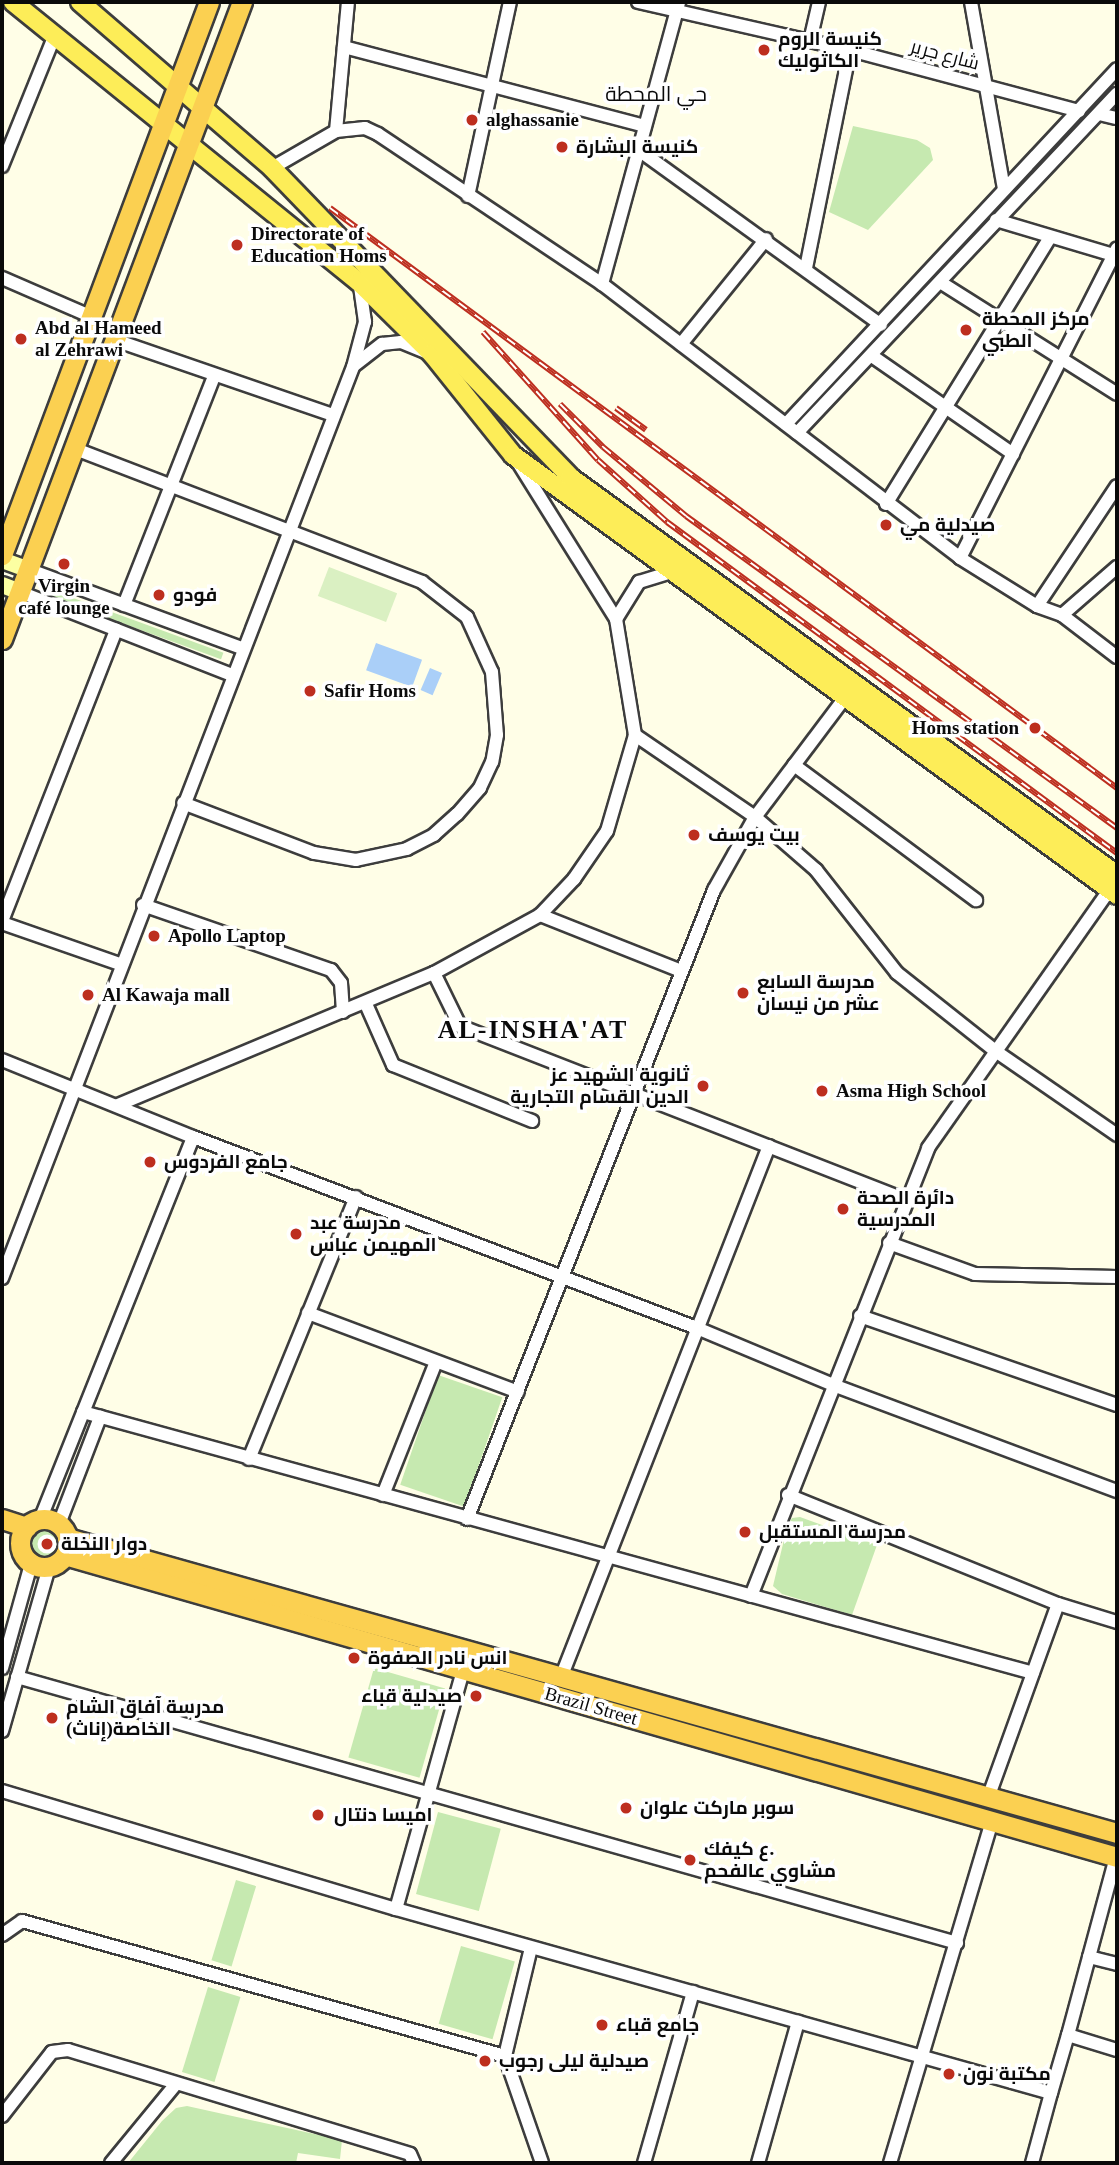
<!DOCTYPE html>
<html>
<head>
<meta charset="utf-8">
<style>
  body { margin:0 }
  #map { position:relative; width:1119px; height:2165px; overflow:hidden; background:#fffee7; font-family:"Times New Roman",Cairo,serif }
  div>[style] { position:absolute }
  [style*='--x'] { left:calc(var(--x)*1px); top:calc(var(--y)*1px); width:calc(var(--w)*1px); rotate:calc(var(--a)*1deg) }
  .green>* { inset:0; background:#c6e9b0; transform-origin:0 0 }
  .round { border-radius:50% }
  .pitch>* { inset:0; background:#daf0c2; transform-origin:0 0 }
  .water>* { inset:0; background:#aacff8; transform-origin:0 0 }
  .roads { filter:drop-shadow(2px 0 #3d3d3d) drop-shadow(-2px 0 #3d3d3d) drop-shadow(0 2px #3d3d3d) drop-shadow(0 -2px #3d3d3d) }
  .minor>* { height:12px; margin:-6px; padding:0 6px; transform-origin:6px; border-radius:6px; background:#fff }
  .secondary>* { height:16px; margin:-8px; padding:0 8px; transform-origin:8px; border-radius:8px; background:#fcffa2 }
  .primary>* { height:18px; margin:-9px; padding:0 9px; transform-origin:9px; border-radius:9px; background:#fded58 }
  .trunk>* { height:19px; margin:-9.5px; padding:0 9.5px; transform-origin:9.5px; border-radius:9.5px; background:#fbd051 }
  .trunk>.ring { margin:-9.5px; padding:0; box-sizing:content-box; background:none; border:19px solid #fbd051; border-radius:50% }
  .rail>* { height:6px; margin-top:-3px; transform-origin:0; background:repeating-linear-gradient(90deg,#fff 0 10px,#bd2e1f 0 20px); box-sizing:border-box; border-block:2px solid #bd2e1f }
  .dots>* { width:19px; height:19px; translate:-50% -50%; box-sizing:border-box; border:4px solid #fff; border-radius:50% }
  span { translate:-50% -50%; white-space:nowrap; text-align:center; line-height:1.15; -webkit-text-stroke:7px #fff; paint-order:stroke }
  .poi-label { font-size:19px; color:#0a0a0a; font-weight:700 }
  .left { translate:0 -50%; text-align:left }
  .right { translate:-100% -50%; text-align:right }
  .street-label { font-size:19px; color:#0a0a0a }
  .neighbourhood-label { font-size:21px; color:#0a0a0a }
  .district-label { font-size:26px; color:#0a0a0a; font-weight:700; letter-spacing:2px }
  .frame { position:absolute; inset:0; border:4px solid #0a0a0a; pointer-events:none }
</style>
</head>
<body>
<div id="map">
  <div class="green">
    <i style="clip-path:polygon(853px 126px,917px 140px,930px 148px,933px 160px,868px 230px,829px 212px)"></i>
    <i style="left:43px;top:587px;width:192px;height:7px;rotate:20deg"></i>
    <i style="left:438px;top:1375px;width:68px;height:116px;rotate:19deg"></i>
    <i style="clip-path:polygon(800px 1517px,877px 1545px,852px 1615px,782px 1594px,773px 1586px,787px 1527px,792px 1518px)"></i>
    <i class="round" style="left:30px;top:1529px;width:28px;height:28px"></i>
    <i style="left:374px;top:1668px;width:74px;height:93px;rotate:16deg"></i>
    <i style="left:438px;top:1812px;width:65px;height:85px;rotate:15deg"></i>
    <i style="left:236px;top:1880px;width:21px;height:84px;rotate:17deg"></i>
    <i style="left:461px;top:1946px;width:56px;height:81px;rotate:16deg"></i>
    <i style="left:208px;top:1987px;width:34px;height:89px;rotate:17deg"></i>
    <i style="clip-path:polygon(187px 2106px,342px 2140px,340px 2159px,298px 2153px,296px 2163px,128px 2163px,162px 2121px,176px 2108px)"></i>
  </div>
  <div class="pitch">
    <i style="left:329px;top:567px;width:73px;height:31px;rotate:21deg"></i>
  </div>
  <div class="water">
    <i style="left:376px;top:643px;width:49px;height:29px;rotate:20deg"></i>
    <i style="left:430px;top:668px;width:13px;height:24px;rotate:23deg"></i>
  </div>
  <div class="roads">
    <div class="minor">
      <i style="--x:638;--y:2;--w:217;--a:12.8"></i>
      <i style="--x:850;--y:50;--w:237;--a:14.9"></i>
      <i style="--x:971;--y:2;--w:190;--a:80"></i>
      <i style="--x:810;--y:41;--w:40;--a:-77"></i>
      <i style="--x:344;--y:47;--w:311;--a:14.7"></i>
      <i style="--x:1099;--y:114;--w:18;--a:13"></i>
      <i style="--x:336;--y:131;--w:130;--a:-84.7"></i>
      <i style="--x:640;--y:151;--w:297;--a:35.8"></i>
      <i style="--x:2;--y:166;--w:139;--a:-68"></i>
      <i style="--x:272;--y:168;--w:74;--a:-30"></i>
      <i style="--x:336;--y:131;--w:29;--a:-6"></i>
      <i style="--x:365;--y:128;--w:14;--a:25"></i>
      <i style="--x:378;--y:134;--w:270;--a:33.8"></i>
      <i style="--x:602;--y:284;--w:451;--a:37.4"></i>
      <i style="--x:960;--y:558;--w:91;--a:31.9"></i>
      <i style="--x:1037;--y:606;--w:27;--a:20"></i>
      <i style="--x:1062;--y:615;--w:69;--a:37.4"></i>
      <i style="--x:468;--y:196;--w:198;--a:-77.8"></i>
      <i style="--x:996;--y:220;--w:126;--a:16.6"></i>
      <i style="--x:806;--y:268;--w:222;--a:-78.6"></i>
      <i style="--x:2;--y:278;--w:96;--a:23.4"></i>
      <i style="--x:940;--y:282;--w:209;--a:32.3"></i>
      <i style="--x:602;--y:284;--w:292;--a:-74.7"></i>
      <i style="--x:112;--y:339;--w:234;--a:19"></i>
      <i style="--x:681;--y:344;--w:135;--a:-51"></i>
      <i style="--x:872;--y:356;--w:172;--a:34.8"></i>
      <i style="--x:356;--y:364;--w:33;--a:-38"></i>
      <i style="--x:382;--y:344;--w:19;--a:-6"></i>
      <i style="--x:401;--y:342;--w:27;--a:22"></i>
      <i style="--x:786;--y:424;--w:485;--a:-47"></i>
      <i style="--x:797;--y:433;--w:466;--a:-46.7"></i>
      <i style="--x:73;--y:448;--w:374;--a:21"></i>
      <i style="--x:422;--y:582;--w:57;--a:37.9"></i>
      <i style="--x:467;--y:617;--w:60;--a:65.6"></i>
      <i style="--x:492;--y:672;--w:63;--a:85.5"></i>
      <i style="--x:497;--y:735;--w:27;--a:100"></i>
      <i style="--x:492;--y:762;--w:29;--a:115"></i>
      <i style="--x:480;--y:788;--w:35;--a:131"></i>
      <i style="--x:457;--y:814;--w:31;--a:138"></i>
      <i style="--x:434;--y:835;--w:30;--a:153"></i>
      <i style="--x:407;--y:849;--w:52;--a:167.8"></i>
      <i style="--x:356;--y:860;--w:43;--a:-170.5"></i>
      <i style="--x:314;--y:853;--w:140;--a:-159.1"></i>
      <i style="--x:886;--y:504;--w:313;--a:-58.4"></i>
      <i style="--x:960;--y:558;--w:347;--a:-63.1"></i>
      <i style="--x:27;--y:569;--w:229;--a:20.2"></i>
      <i style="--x:20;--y:592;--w:228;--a:21.4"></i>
      <i style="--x:124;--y:605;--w:246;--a:-68.5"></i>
      <i style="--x:1037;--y:606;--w:144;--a:-56.3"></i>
      <i style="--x:1062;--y:615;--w:73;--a:-41.1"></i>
      <i style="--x:616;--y:619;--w:44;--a:-58.1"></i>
      <i style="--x:639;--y:582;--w:34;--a:-17"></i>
      <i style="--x:635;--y:735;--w:145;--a:34.3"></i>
      <i style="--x:755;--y:817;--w:81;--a:41"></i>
      <i style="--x:816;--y:870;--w:131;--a:51.8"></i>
      <i style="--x:897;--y:973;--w:124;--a:38.4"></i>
      <i style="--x:994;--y:1050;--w:150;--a:34.6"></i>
      <i style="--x:794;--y:765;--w:227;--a:36.6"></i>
      <i style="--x:143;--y:905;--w:199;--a:19.1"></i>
      <i style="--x:331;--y:970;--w:16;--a:52"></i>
      <i style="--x:341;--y:983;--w:29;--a:86"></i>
      <i style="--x:540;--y:915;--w:149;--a:21.6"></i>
      <i style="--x:2;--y:921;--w:313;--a:-68.6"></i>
      <i style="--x:2;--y:923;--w:125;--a:19.2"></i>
      <i style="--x:434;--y:973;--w:59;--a:63.9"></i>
      <i style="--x:460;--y:1026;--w:477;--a:21.3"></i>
      <i style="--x:366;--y:1004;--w:67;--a:66.1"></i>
      <i style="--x:393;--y:1065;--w:150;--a:21.9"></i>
      <i style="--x:2;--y:1060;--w:206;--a:22"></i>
      <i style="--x:193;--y:1137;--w:539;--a:20.76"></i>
      <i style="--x:697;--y:1328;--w:147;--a:22.7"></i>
      <i style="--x:833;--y:1385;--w:303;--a:20.5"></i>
      <i style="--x:118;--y:1105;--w:342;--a:-22.7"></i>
      <i style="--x:434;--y:973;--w:121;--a:-28.7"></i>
      <i style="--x:540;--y:915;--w:50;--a:-46.6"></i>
      <i style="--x:574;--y:879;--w:58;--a:-55.5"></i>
      <i style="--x:607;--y:831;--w:100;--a:-73.7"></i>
      <i style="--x:635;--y:735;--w:118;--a:-99.3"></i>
      <i style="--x:616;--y:619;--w:183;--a:-122"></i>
      <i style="--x:889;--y:1243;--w:91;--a:19.8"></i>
      <i style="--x:975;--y:1274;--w:142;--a:1.2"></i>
      <i style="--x:2;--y:1278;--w:976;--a:-68.93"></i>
      <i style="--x:353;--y:367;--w:47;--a:-75.1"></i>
      <i style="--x:365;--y:322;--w:36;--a:-98"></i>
      <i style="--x:308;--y:1313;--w:224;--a:20.6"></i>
      <i style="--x:860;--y:1316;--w:272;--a:19.1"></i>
      <i style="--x:83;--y:1412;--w:985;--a:15.36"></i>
      <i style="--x:249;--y:1459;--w:283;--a:-67.8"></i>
      <i style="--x:383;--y:1495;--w:143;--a:-68.3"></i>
      <i style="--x:788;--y:1495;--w:291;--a:22"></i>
      <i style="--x:467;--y:1519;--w:676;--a:-68.56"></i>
      <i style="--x:714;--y:890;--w:84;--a:-60.7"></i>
      <i style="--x:755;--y:817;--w:148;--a:-53"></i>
      <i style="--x:40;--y:1520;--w:412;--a:-68.2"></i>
      <i style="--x:59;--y:1524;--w:115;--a:-69"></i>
      <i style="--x:751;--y:1596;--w:482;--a:-68.4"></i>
      <i style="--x:928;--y:1148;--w:317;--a:-54.9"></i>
      <i style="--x:2;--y:1668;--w:108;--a:-74.4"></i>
      <i style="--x:562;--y:1675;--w:568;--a:-68.63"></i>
      <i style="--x:17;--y:1677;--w:977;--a:15.8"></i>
      <i style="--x:2;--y:1731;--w:171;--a:-74"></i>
      <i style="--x:2;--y:1791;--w:411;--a:16.7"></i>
      <i style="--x:396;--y:1909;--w:680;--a:15.69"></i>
      <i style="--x:1051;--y:2093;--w:60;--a:-73.7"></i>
      <i style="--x:1068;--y:2035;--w:51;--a:17"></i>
      <i style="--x:988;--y:1798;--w:206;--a:-70.2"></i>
      <i style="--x:1058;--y:1604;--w:62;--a:17"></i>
      <i style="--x:396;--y:1909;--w:248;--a:-74.3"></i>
      <i style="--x:2;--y:1935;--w:24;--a:-35"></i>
      <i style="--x:22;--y:1921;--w:502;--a:15.62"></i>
      <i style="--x:505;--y:2056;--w:113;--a:70.9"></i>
      <i style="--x:1089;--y:1957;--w:29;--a:14"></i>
      <i style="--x:1068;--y:2035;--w:184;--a:-74.9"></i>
      <i style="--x:505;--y:2056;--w:111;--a:-76.5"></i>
      <i style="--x:2;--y:2116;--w:81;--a:-52"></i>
      <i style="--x:52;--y:2052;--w:16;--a:-7"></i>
      <i style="--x:68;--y:2050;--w:357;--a:16.9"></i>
      <i style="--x:410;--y:2154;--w:10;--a:66"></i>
      <i style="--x:111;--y:2163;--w:101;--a:-50.6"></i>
      <i style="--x:644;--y:2163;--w:178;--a:-74"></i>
      <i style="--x:758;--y:2163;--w:147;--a:-74.2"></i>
      <i style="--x:890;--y:2163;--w:358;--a:-73.4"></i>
      <i style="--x:1032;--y:2163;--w:73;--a:-74.8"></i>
    </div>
    <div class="secondary">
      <i style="--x:2;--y:560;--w:27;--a:20"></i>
      <i style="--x:2;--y:585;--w:19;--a:21"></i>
    </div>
    <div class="primary">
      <i style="--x:13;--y:2;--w:445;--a:39"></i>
      <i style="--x:359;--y:282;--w:103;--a:44.6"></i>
      <i style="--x:432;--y:354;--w:129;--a:51.3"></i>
      <i style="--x:513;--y:455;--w:747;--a:36.07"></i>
      <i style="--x:80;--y:2;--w:254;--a:40.8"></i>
      <i style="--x:272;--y:168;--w:429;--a:46"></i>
      <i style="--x:570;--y:477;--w:676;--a:36.04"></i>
    </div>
    <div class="trunk">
      <i style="--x:2;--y:555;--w:590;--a:-69.48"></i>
      <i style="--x:2;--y:639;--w:681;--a:-69.36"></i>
      <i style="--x:2;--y:1519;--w:26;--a:18"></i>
      <i class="ring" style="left:20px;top:1519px;width:29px;height:29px"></i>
      <i style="--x:67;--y:1538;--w:1091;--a:15.69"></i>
      <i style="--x:65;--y:1555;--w:1094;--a:16.02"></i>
    </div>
  </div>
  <div class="rail">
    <i style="--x:330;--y:208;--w:978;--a:36.39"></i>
    <i style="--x:483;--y:332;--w:172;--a:48.1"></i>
    <i style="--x:598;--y:460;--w:93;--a:41.9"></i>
    <i style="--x:667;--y:522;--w:559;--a:36.34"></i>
    <i style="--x:560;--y:404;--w:61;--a:45"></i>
    <i style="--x:603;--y:447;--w:108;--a:39.7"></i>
    <i style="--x:686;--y:516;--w:532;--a:35.9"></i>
    <i style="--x:616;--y:408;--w:37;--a:36"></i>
  </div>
  <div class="dots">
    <i style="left:764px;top:50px;background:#bd2e1f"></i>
    <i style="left:472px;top:120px;background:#bd2e1f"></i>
    <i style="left:562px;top:147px;background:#bd2e1f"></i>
    <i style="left:237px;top:245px;background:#bd2e1f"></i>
    <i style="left:966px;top:330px;background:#bd2e1f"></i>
    <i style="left:21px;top:339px;background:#bd2e1f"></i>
    <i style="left:886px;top:525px;background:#bd2e1f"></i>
    <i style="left:64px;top:564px;background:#bd2e1f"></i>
    <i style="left:159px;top:595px;background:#bd2e1f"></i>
    <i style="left:310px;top:691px;background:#bd2e1f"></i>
    <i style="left:1035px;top:728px;background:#bd2e1f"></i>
    <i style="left:694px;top:835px;background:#bd2e1f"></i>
    <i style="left:154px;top:936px;background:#bd2e1f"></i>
    <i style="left:743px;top:993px;background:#bd2e1f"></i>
    <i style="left:88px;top:995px;background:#bd2e1f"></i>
    <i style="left:703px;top:1086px;background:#bd2e1f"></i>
    <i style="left:822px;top:1091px;background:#bd2e1f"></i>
    <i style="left:150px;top:1162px;background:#bd2e1f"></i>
    <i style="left:843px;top:1209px;background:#bd2e1f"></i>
    <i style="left:296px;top:1234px;background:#bd2e1f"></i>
    <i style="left:745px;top:1532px;background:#bd2e1f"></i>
    <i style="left:47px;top:1544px;background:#bd2e1f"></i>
    <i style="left:354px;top:1658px;background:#bd2e1f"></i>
    <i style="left:476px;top:1696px;background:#bd2e1f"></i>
    <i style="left:52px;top:1718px;background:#bd2e1f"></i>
    <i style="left:626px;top:1808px;background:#bd2e1f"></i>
    <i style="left:318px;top:1815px;background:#bd2e1f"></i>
    <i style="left:690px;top:1860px;background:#bd2e1f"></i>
    <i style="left:602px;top:2025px;background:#bd2e1f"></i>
    <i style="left:485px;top:2061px;background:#bd2e1f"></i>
    <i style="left:949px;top:2074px;background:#bd2e1f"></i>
  </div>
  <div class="poi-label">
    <span class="left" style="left:778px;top:50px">كنيسة الروم<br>الكاثوليك</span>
    <span class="left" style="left:486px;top:120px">alghassanie</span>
    <span class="left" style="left:576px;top:147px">كنيسة البشارة</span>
    <span class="left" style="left:251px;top:245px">Directorate of<br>Education Homs</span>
    <span class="left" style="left:982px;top:330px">مركز المحطة<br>الطبي</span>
    <span class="left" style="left:35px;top:339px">Abd al Hameed<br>al Zehrawi</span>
    <span class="left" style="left:900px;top:525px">صيدلية مي</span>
    <span style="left:64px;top:597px">Virgin<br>café lounge</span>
    <span class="left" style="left:173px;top:595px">فودو</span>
    <span class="left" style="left:324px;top:691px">Safir Homs</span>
    <span class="right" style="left:1019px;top:728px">Homs station</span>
    <span class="left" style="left:708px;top:835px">بيت يوسف</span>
    <span class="left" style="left:168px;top:936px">Apollo Laptop</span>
    <span class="left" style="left:757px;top:993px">مدرسة السابع<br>عشر من نيسان</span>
    <span class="left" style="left:102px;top:995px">Al Kawaja mall</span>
    <span class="right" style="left:689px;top:1086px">ثانوية الشهيد عز<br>الدين القسام التجارية</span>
    <span class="left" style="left:836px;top:1091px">Asma High School</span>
    <span class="left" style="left:164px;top:1162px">جامع الفردوس</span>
    <span class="left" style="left:857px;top:1209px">دائرة الصحة<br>المدرسية</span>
    <span class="left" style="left:310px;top:1234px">مدرسة عبد<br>المهيمن عباس</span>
    <span class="left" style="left:759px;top:1532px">مدرسة المستقبل</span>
    <span class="left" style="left:61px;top:1544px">دوار النخلة</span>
    <span class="left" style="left:368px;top:1658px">انس نادر الصفوة</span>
    <span class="right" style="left:462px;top:1696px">صيدلية قباء</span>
    <span class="left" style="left:66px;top:1718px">مدرسة آفاق الشام<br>الخاصة(إناث)</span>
    <span class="left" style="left:640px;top:1808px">سوبر ماركت علوان</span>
    <span class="left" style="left:334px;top:1815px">اميسا دنتال</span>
    <span class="left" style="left:704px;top:1860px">ع كيفك.<br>مشاوي عالفحم</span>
    <span class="left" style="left:616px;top:2025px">جامع قباء</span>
    <span class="left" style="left:499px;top:2061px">صيدلية ليلى رجوب</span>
    <span class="left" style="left:963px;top:2074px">مكتبة نون</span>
  </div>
  <div class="street-label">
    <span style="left:945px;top:55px;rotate:15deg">شارع جرير</span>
    <span style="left:591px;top:1706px;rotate:16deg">Brazil Street</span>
  </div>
  <div class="neighbourhood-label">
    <span style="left:656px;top:94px">حي المحطة</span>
  </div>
  <div class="district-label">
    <span style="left:533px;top:1030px">AL-INSHA'AT</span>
  </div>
  <div class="frame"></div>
</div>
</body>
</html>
